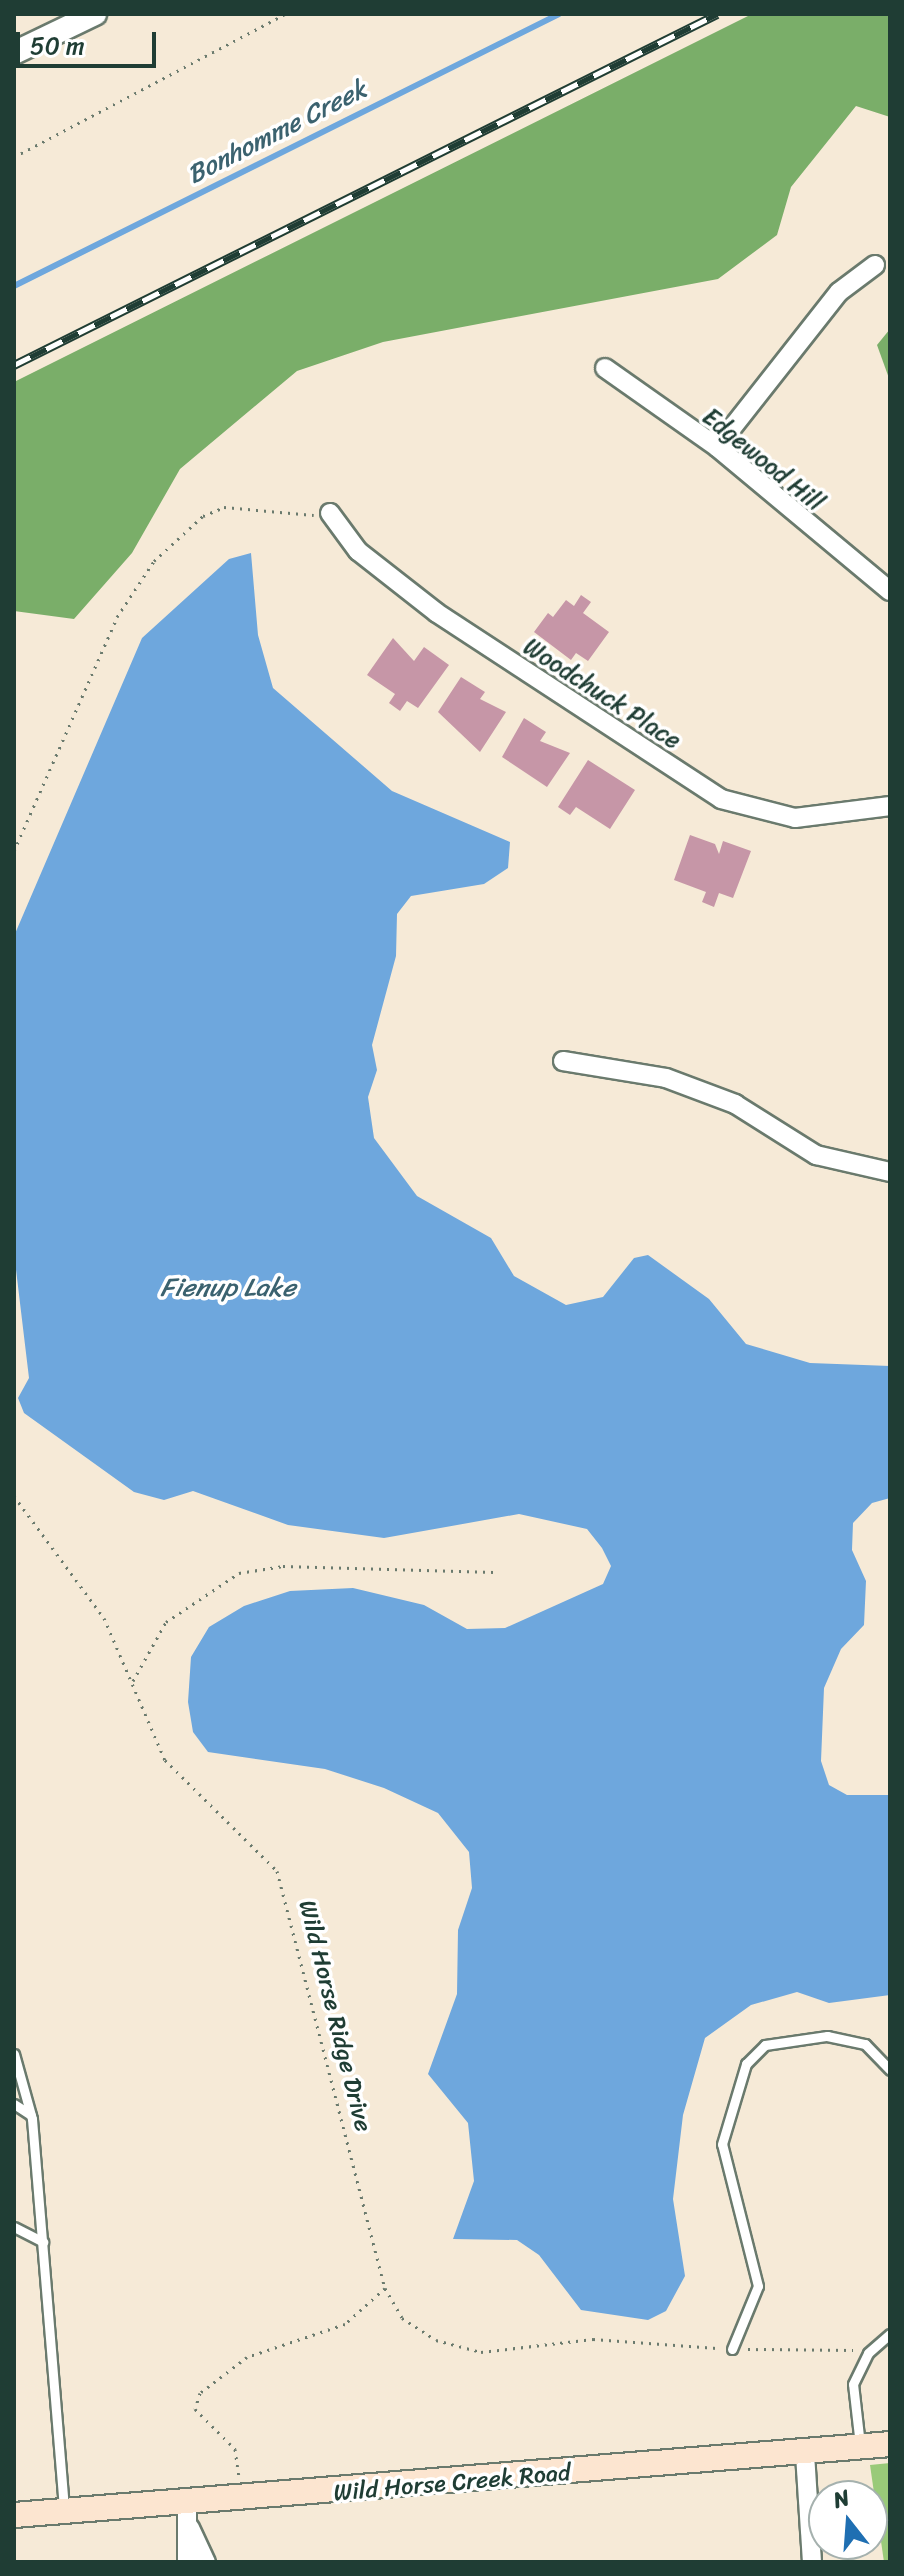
<!DOCTYPE html>
<html>
<head>
<meta charset="utf-8">
<style>
  body { margin:0 }
  #map { position:relative; width:904px; height:2576px; overflow:hidden; background:#f6ead7; font-family:Sriracha,sans-serif }
  div>[style] { position:absolute }
  [style*='--x'] { left:calc(var(--x)*1px); top:calc(var(--y)*1px); width:calc(var(--w)*1px); rotate:calc(var(--a)*1deg) }
  .green>* { inset:0; background:#99ca79 }
  .forest>* { inset:0; background:#7aae69 }
  .water>* { inset:0; background:#6ea7dd }
  .stream>* { height:6px; margin:-3px; padding:0 3px; transform-origin:3px; border-radius:3px; background:#6ea7dd }
  .building>* { inset:0; background:#c696a7 }
  .path>* { height:3px; margin-top:-1.5px; transform-origin:0; background:repeating-linear-gradient(90deg,#6a7a6d 0 2px,transparent 0 8px) }
  .roads { filter:drop-shadow(2px 0 #6a7a6d) drop-shadow(-2px 0 #6a7a6d) drop-shadow(0 2px #6a7a6d) drop-shadow(0 -2px #6a7a6d) }
  .service>* { height:9px; margin:-4.5px; padding:0 4.5px; transform-origin:4.5px; border-radius:4.5px; background:#fff }
  .minor>* { height:18px; margin:-9px; padding:0 9px; transform-origin:9px; border-radius:9px; background:#fff }
  .tertiary>* { height:22px; margin:-11px; padding:0 11px; transform-origin:11px; border-radius:11px; background:#fff }
  .secondary>* { height:24px; margin:-12px; padding:0 12px; transform-origin:12px; border-radius:12px; background:#fce5d0 }
  .rail>* { height:9px; margin-top:-4.5px; transform-origin:0; background:repeating-linear-gradient(90deg,#fff 0 18px,#1f3d34 0 36px); box-sizing:border-box; border-block:2px solid #1f3d34 }
  span { translate:-50% -50%; white-space:nowrap; text-align:center; line-height:1.15; -webkit-text-stroke:7px #fff; paint-order:stroke }
  .street-label { font-size:24px; color:#1f3d34 }
  .water-label { font-size:26px; color:#3b626f; font-style:italic }
  .frame { position:absolute; inset:0; border:16px solid #1f3d34; pointer-events:none }
  .north { position:absolute; left:808px; top:2480px; width:80px; height:80px; box-sizing:border-box; background:#fff; border:2px solid #a5b1ae; border-radius:50%; rotate:343deg; font-size:22px; font-weight:700; line-height:32px; text-align:center; color:#1f3d34 }
  .north::after { content:''; display:block; margin:auto; width:28px; height:36px; background:#1f6fb2; clip-path:polygon(50% 0,100% 100%,50% 72%,0 100%) }
  .scale { position:absolute; left:16px; top:32px; width:140px; height:36px; box-sizing:border-box; border:4px solid #1f3d34; border-top:0; padding-left:10px; font-size:24px; line-height:28px; white-space:nowrap; color:#1f3d34; -webkit-text-stroke:6px #fff; paint-order:stroke }
</style>
</head>
<body>
<div id="map">
  <div class="green">
    <i style="clip-path:polygon(890px 2463px,890px 2562px,884px 2562px,870px 2465px)"></i>
  </div>
  <div class="forest">
    <i style="clip-path:polygon(752px 14px,890px 14px,890px 117px,856px 106px,791px 187px,777px 235px,718px 279px,383px 342px,297px 371px,180px 469px,132px 553px,74px 619px,14px 611px,14px 382px)"></i>
    <i style="clip-path:polygon(890px 329px,890px 381px,877px 345px)"></i>
  </div>
  <div class="water">
    <i style="clip-path:polygon(251px 553px,258px 635px,273px 688px,392px 791px,510px 842px,508px 868px,484px 884px,411px 896px,397px 914px,396px 956px,372px 1045px,377px 1070px,368px 1097px,374px 1138px,417px 1196px,491px 1238px,514px 1276px,566px 1305px,603px 1297px,634px 1258px,648px 1255px,709px 1299px,746px 1344px,810px 1363px,890px 1366px,890px 1498px,872px 1503px,853px 1523px,852px 1550px,866px 1581px,864px 1625px,841px 1649px,824px 1688px,821px 1761px,829px 1785px,847px 1795px,890px 1795px,890px 1995px,829px 2003px,797px 1992px,751px 2005px,705px 2038px,683px 2115px,673px 2199px,685px 2276px,666px 2311px,648px 2320px,581px 2310px,539px 2255px,517px 2240px,453px 2239px,474px 2181px,468px 2123px,428px 2074px,457px 1994px,458px 1930px,472px 1888px,469px 1852px,438px 1813px,384px 1788px,325px 1769px,208px 1752px,193px 1732px,188px 1702px,191px 1657px,209px 1627px,244px 1606px,290px 1591px,353px 1588px,424px 1605px,467px 1629px,505px 1628px,603px 1584px,611px 1566px,602px 1548px,587px 1529px,519px 1514px,384px 1538px,288px 1525px,193px 1491px,164px 1500px,134px 1492px,24px 1413px,18px 1398px,29px 1378px,14px 1253px,14px 936px,142px 638px,229px 559px)"></i>
  </div>
  <div class="stream">
    <i style="--x:14;--y:286;--w:609;--a:-26.52"></i>
  </div>
  <div class="building">
    <i style="clip-path:polygon(581px 595px,591px 602px,583px 613px,609px 632px,588px 661px,576px 653px,571px 660px,534px 632px,548px 613px,553px 617px,566px 600px,574px 606px)"></i>
    <i style="clip-path:polygon(393px 638px,414px 661px,424px 647px,449px 665px,418px 708px,407px 701px,400px 711px,389px 703px,395px 694px,367px 675px)"></i>
    <i style="clip-path:polygon(461px 677px,485px 692px,480px 699px,506px 712px,480px 752px,438px 712px)"></i>
    <i style="clip-path:polygon(524px 718px,546px 732px,540px 741px,570px 753px,547px 787px,502px 757px)"></i>
    <i style="clip-path:polygon(588px 760px,635px 790px,610px 829px,576px 807px,570px 815px,558px 807px)"></i>
    <i style="clip-path:polygon(690px 835px,715px 844px,719px 854px,723px 841px,751px 851px,733px 898px,719px 893px,714px 907px,702px 902px,706px 892px,674px 880px)"></i>
  </div>
  <div class="path">
    <i style="--x:14;--y:157;--w:306;--a:-27.8"></i>
    <i style="--x:14;--y:851;--w:256;--a:-66.2"></i>
    <i style="--x:117;--y:617;--w:67;--a:-56.5"></i>
    <i style="--x:154;--y:561;--w:67;--a:-42.6"></i>
    <i style="--x:203;--y:516;--w:23;--a:-23"></i>
    <i style="--x:224;--y:507;--w:90;--a:5.1"></i>
    <i style="--x:14;--y:1496;--w:152;--a:53.6"></i>
    <i style="--x:104;--y:1618;--w:155;--a:66.8"></i>
    <i style="--x:165;--y:1760;--w:158;--a:44.7"></i>
    <i style="--x:277;--y:1871;--w:431;--a:75.5"></i>
    <i style="--x:385;--y:2288;--w:54;--a:138"></i>
    <i style="--x:345;--y:2324;--w:103;--a:161.4"></i>
    <i style="--x:247;--y:2357;--w:59;--a:142.5"></i>
    <i style="--x:200;--y:2393;--w:17;--a:107"></i>
    <i style="--x:195;--y:2409;--w:57;--a:45"></i>
    <i style="--x:235;--y:2449;--w:28;--a:82"></i>
    <i style="--x:133;--y:1681;--w:68;--a:-60.8"></i>
    <i style="--x:166;--y:1622;--w:88;--a:-33.9"></i>
    <i style="--x:239;--y:1573;--w:45;--a:-9"></i>
    <i style="--x:283;--y:1566;--w:211;--a:1.6"></i>
    <i style="--x:385;--y:2288;--w:34;--a:60"></i>
    <i style="--x:402;--y:2318;--w:40;--a:32.9"></i>
    <i style="--x:436;--y:2340;--w:47;--a:14.9"></i>
    <i style="--x:481;--y:2352;--w:113;--a:-6.6"></i>
    <i style="--x:593;--y:2339;--w:124;--a:4.2"></i>
    <i style="--x:748;--y:2349;--w:105;--a:0.5"></i>
  </div>
  <div class="roads">
    <div class="service">
      <i style="--x:14;--y:2054;--w:67;--a:74.5"></i>
      <i style="--x:32;--y:2119;--w:391;--a:85.3"></i>
      <i style="--x:14;--y:2104;--w:20;--a:33"></i>
      <i style="--x:14;--y:2227;--w:33;--a:27"></i>
      <i style="--x:732;--y:2349;--w:68;--a:-67.6"></i>
      <i style="--x:758;--y:2286;--w:146;--a:-104.2"></i>
      <i style="--x:722;--y:2144;--w:84;--a:-73.3"></i>
      <i style="--x:746;--y:2064;--w:27;--a:-45"></i>
      <i style="--x:765;--y:2045;--w:63;--a:-8.3"></i>
      <i style="--x:827;--y:2036;--w:39;--a:12"></i>
      <i style="--x:865;--y:2044;--w:36;--a:46"></i>
      <i style="--x:860;--y:2445;--w:61;--a:-96.5"></i>
      <i style="--x:853;--y:2384;--w:34;--a:-64"></i>
      <i style="--x:868;--y:2353;--w:29;--a:-41"></i>
    </div>
    <div class="minor">
      <i style="--x:605;--y:368;--w:137;--a:35.2"></i>
      <i style="--x:717;--y:447;--w:225;--a:39.8"></i>
      <i style="--x:717;--y:447;--w:197;--a:-51.8"></i>
      <i style="--x:839;--y:292;--w:45;--a:-36.9"></i>
      <i style="--x:330;--y:513;--w:47;--a:53.6"></i>
      <i style="--x:358;--y:551;--w:100;--a:38.1"></i>
      <i style="--x:437;--y:613;--w:339;--a:33.2"></i>
      <i style="--x:721;--y:799;--w:76;--a:14.4"></i>
      <i style="--x:795;--y:818;--w:96;--a:-7.2"></i>
      <i style="--x:563;--y:1061;--w:104;--a:9.4"></i>
      <i style="--x:666;--y:1078;--w:74;--a:20.6"></i>
      <i style="--x:735;--y:1104;--w:96;--a:32.2"></i>
      <i style="--x:816;--y:1155;--w:76;--a:12.9"></i>
      <i style="--x:805;--y:2454;--w:108;--a:86.3"></i>
      <i style="--x:190;--y:2528;--w:38;--a:65"></i>
      <i style="--x:187;--y:2562;--w:60;--a:-90"></i>
    </div>
    <div class="tertiary">
      <i style="--x:14;--y:53;--w:90;--a:-25.7"></i>
    </div>
    <div class="secondary">
      <i style="--x:14;--y:2515;--w:879;--a:-4.63"></i>
    </div>
  </div>
  <div class="rail">
    <i style="--x:14;--y:365;--w:786;--a:-26.53"></i>
  </div>
  <div class="street-label">
    <span style="left:763px;top:460px;rotate:39deg">Edgewood Hill</span>
    <span style="left:602px;top:694px;rotate:33deg">Woodchuck Place</span>
    <span style="left:335px;top:2016px;rotate:76deg">Wild Horse Ridge Drive</span>
    <span style="left:452px;top:2483px;rotate:-5deg">Wild Horse Creek Road</span>
  </div>
  <div class="water-label">
    <span style="left:277px;top:132px;rotate:-27deg">Bonhomme Creek</span>
    <span style="left:228px;top:1288px">Fienup Lake</span>
  </div>
  <div class="frame"></div>
  <div class="north">N</div>
  <div class="scale">50 m</div>
</div>
</body>
</html>
